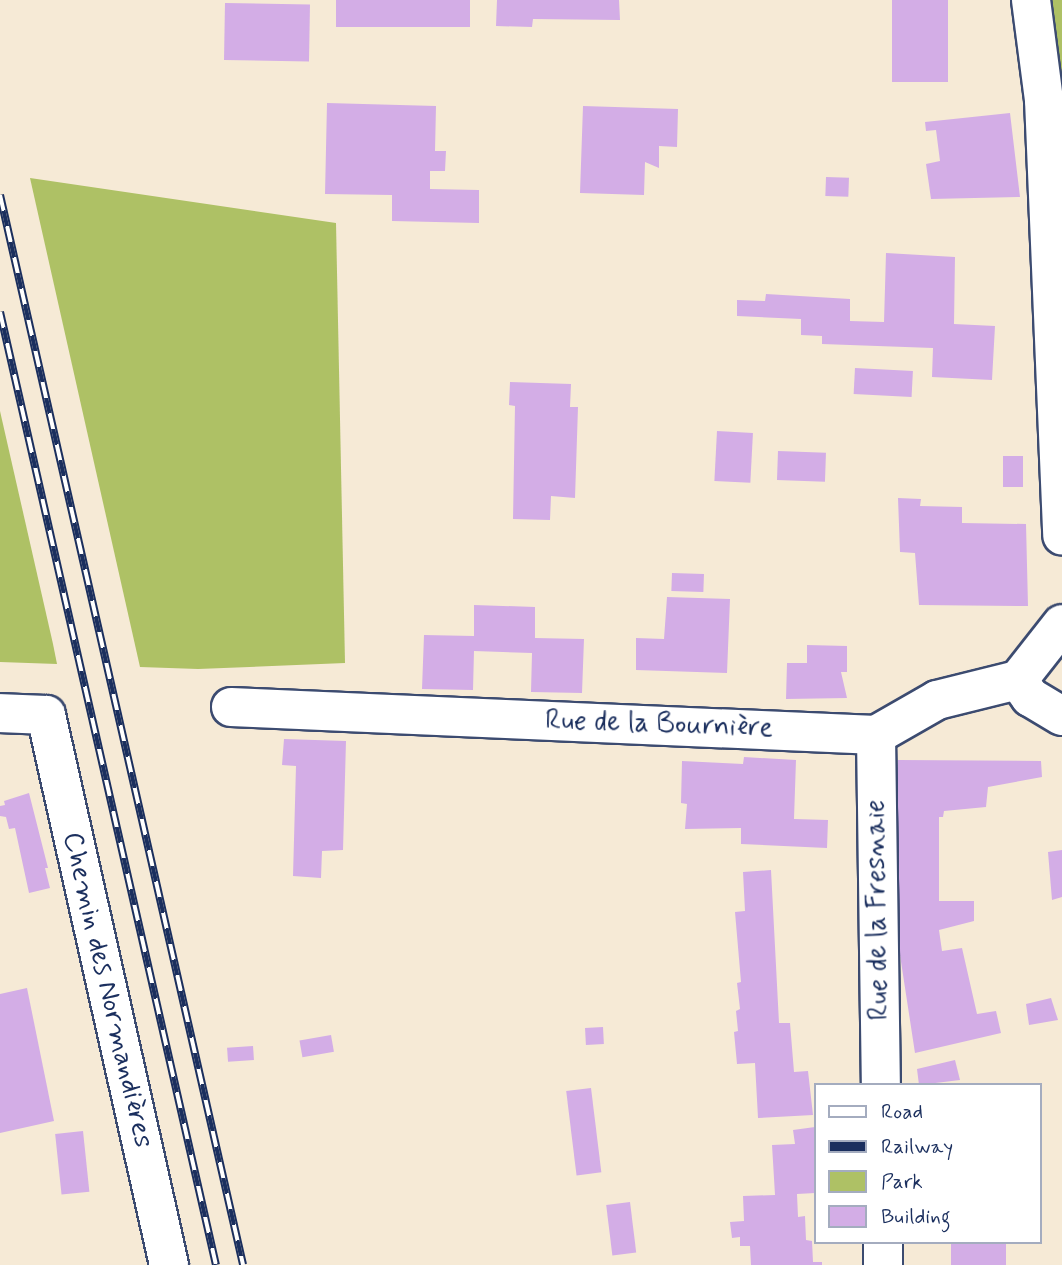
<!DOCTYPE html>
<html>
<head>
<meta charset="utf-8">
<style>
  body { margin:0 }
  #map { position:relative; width:1062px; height:1265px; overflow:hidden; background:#f6ead6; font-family:Mynerve,sans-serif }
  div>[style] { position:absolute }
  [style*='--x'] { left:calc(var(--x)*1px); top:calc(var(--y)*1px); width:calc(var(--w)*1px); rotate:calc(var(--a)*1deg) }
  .green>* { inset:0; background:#aec165 }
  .building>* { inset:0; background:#d3ade6; transform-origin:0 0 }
  .roads { filter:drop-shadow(2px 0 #3c4b70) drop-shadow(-2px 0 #3c4b70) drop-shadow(0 2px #3c4b70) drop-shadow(0 -2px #3c4b70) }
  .minor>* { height:38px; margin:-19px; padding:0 19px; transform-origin:19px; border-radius:19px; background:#fff }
  .rail>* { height:8px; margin-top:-4px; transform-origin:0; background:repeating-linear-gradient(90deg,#fff 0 16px,#1b2f5e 0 32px); box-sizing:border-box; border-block:2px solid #1b2f5e }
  span { translate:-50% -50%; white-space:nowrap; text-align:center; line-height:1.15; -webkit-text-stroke:5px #fff; paint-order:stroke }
  .street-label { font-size:28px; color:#1b2f5e }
  .legend { position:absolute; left:814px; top:1083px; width:228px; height:161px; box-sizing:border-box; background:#fff; border:2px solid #a4acbf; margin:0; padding:9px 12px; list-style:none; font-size:21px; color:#1b2f5e }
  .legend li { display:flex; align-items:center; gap:14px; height:35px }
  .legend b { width:35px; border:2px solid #a4acbf }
</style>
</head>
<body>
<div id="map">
  <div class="green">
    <i style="clip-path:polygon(1038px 0,1062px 0,1062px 158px)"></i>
    <i style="clip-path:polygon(30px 178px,336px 223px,345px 663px,198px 669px,140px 667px)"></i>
    <i style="clip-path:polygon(0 411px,53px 644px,57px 664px,0 662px)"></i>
  </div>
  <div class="building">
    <i style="left:336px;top:0;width:134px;height:27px"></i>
    <i style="clip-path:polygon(497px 0,619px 0,620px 20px,533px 19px,532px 27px,496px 26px)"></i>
    <i style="left:892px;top:0;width:56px;height:82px"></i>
    <i style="left:225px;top:3px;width:85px;height:57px;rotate:1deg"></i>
    <i style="clip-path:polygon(327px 103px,436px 106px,435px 151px,446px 151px,445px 171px,430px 171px,430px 189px,479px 190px,479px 223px,392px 221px,392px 195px,325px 194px)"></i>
    <i style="clip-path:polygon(583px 106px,678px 109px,677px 147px,659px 146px,659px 168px,645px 162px,644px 195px,580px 193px)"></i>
    <i style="clip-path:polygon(1010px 113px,1020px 197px,931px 199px,926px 164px,940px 161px,936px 130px,926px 131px,925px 122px)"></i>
    <i style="left:826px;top:177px;width:23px;height:19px;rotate:2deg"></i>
    <i style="clip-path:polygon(886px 253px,955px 257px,954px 324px,995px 326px,992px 380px,932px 377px,933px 348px,822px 344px,822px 336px,801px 335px,801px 319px,737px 316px,737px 300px,765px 301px,766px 294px,850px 299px,850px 321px,884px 322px)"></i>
    <i style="left:855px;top:368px;width:58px;height:26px;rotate:3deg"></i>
    <i style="clip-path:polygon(510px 382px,571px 384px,570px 407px,578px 407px,575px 498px,551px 496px,550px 520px,513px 519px,515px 406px,509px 405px)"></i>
    <i style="left:717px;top:431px;width:36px;height:50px;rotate:3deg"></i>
    <i style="left:778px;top:451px;width:48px;height:29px;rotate:2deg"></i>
    <i style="left:1003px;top:456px;width:20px;height:31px"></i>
    <i style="clip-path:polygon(898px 498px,921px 499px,920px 506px,962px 507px,962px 523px,1026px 524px,1028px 606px,919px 605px,915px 553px,900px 552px)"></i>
    <i style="left:672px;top:573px;width:32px;height:18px;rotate:2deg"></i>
    <i style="clip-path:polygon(667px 597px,730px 599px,727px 673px,636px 670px,636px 638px,664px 639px)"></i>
    <i style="clip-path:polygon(474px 605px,535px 607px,535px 638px,584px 639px,582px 693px,531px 692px,532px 653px,474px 651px,473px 690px,422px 689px,424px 635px,474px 636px)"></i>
    <i style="clip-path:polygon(807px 645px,847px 646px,847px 672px,841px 672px,847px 698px,786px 699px,787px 663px,807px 663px)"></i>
    <i style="clip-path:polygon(284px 739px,346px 741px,343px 850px,322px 851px,321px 878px,293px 876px,296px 766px,282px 765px)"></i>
    <i style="clip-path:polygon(744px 757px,796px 760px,794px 819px,828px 820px,827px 848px,741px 844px,741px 828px,685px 829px,687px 804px,681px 803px,682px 761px,743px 764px)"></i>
    <i style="clip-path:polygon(898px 760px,1041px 761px,1042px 777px,988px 787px,986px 807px,944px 811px,943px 817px,939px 817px,939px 901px,974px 901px,974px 921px,939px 930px,942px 951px,962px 948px,977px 1014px,996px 1011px,1001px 1033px,915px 1053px,898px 942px,894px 832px)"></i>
    <i style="clip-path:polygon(29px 793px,48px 868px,45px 868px,50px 888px,29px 893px,15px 828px,9px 829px,6px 817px,0 816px,0 806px,5px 805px,4px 801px)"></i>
    <i style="clip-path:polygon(1062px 850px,1062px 897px,1052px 900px,1048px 852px)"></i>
    <i style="clip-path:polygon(771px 870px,779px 1023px,790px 1023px,794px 1072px,808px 1071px,813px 1115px,758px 1118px,755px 1063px,737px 1064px,734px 1032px,738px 1031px,736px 1011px,740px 1009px,737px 983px,741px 982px,735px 912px,745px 911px,743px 872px)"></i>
    <i style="clip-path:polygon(27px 988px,54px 1121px,0 1133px,0 994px)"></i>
    <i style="clip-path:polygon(1051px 998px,1058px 1020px,1029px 1025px,1026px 1004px)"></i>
    <i style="left:603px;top:1027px;width:17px;height:18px;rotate:87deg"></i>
    <i style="left:331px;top:1035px;width:17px;height:32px;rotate:80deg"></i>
    <i style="left:253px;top:1046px;width:14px;height:26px;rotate:86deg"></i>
    <i style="clip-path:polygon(955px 1060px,960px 1080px,919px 1085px,917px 1069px)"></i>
    <i style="left:591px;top:1088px;width:85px;height:25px;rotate:83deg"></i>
    <i style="clip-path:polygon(815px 1127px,815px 1193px,797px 1194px,798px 1217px,805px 1216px,806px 1240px,812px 1241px,813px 1262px,822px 1262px,822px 1265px,751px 1265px,750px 1246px,740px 1246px,740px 1237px,732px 1238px,730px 1222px,744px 1221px,743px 1196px,775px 1195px,772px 1145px,795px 1144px,793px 1130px)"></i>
    <i style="left:83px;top:1131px;width:61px;height:28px;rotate:84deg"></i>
    <i style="left:630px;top:1202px;width:51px;height:24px;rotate:83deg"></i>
    <i style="left:951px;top:1242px;width:55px;height:23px"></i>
  </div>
  <div class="roads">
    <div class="minor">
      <i style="--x:1031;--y:0;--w:101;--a:82.6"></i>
      <i style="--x:1044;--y:100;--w:436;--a:87.6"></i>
      <i style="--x:1018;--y:680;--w:71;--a:-51.8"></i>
      <i style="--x:231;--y:707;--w:646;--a:2.49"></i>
      <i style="--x:876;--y:735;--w:70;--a:-29.8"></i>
      <i style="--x:937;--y:700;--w:83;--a:-13.9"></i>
      <i style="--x:1018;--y:680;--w:21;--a:55"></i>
      <i style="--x:1030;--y:697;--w:37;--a:31"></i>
      <i style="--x:0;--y:713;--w:46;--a:2.5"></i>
      <i style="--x:46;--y:715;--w:564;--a:77.39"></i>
      <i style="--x:876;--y:735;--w:350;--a:89.2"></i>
      <i style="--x:883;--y:1242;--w:23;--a:90"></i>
    </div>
  </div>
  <div class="rail">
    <i style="--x:0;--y:195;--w:1097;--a:77.2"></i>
    <i style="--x:0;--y:312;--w:977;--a:77.23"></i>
  </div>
  <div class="street-label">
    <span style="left:659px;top:725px;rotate:2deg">Rue de la Bournière</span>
    <span style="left:878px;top:910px;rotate:-91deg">Rue de la Fresnaie</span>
    <span style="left:107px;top:990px;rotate:77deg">Chemin des Normandières</span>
  </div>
  <ul class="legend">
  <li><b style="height:9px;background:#fff"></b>Road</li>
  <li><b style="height:9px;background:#1b2f5e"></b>Railway</li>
  <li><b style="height:19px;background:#aec165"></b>Park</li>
  <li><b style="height:19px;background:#d3ade6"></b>Building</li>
  </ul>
</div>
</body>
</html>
